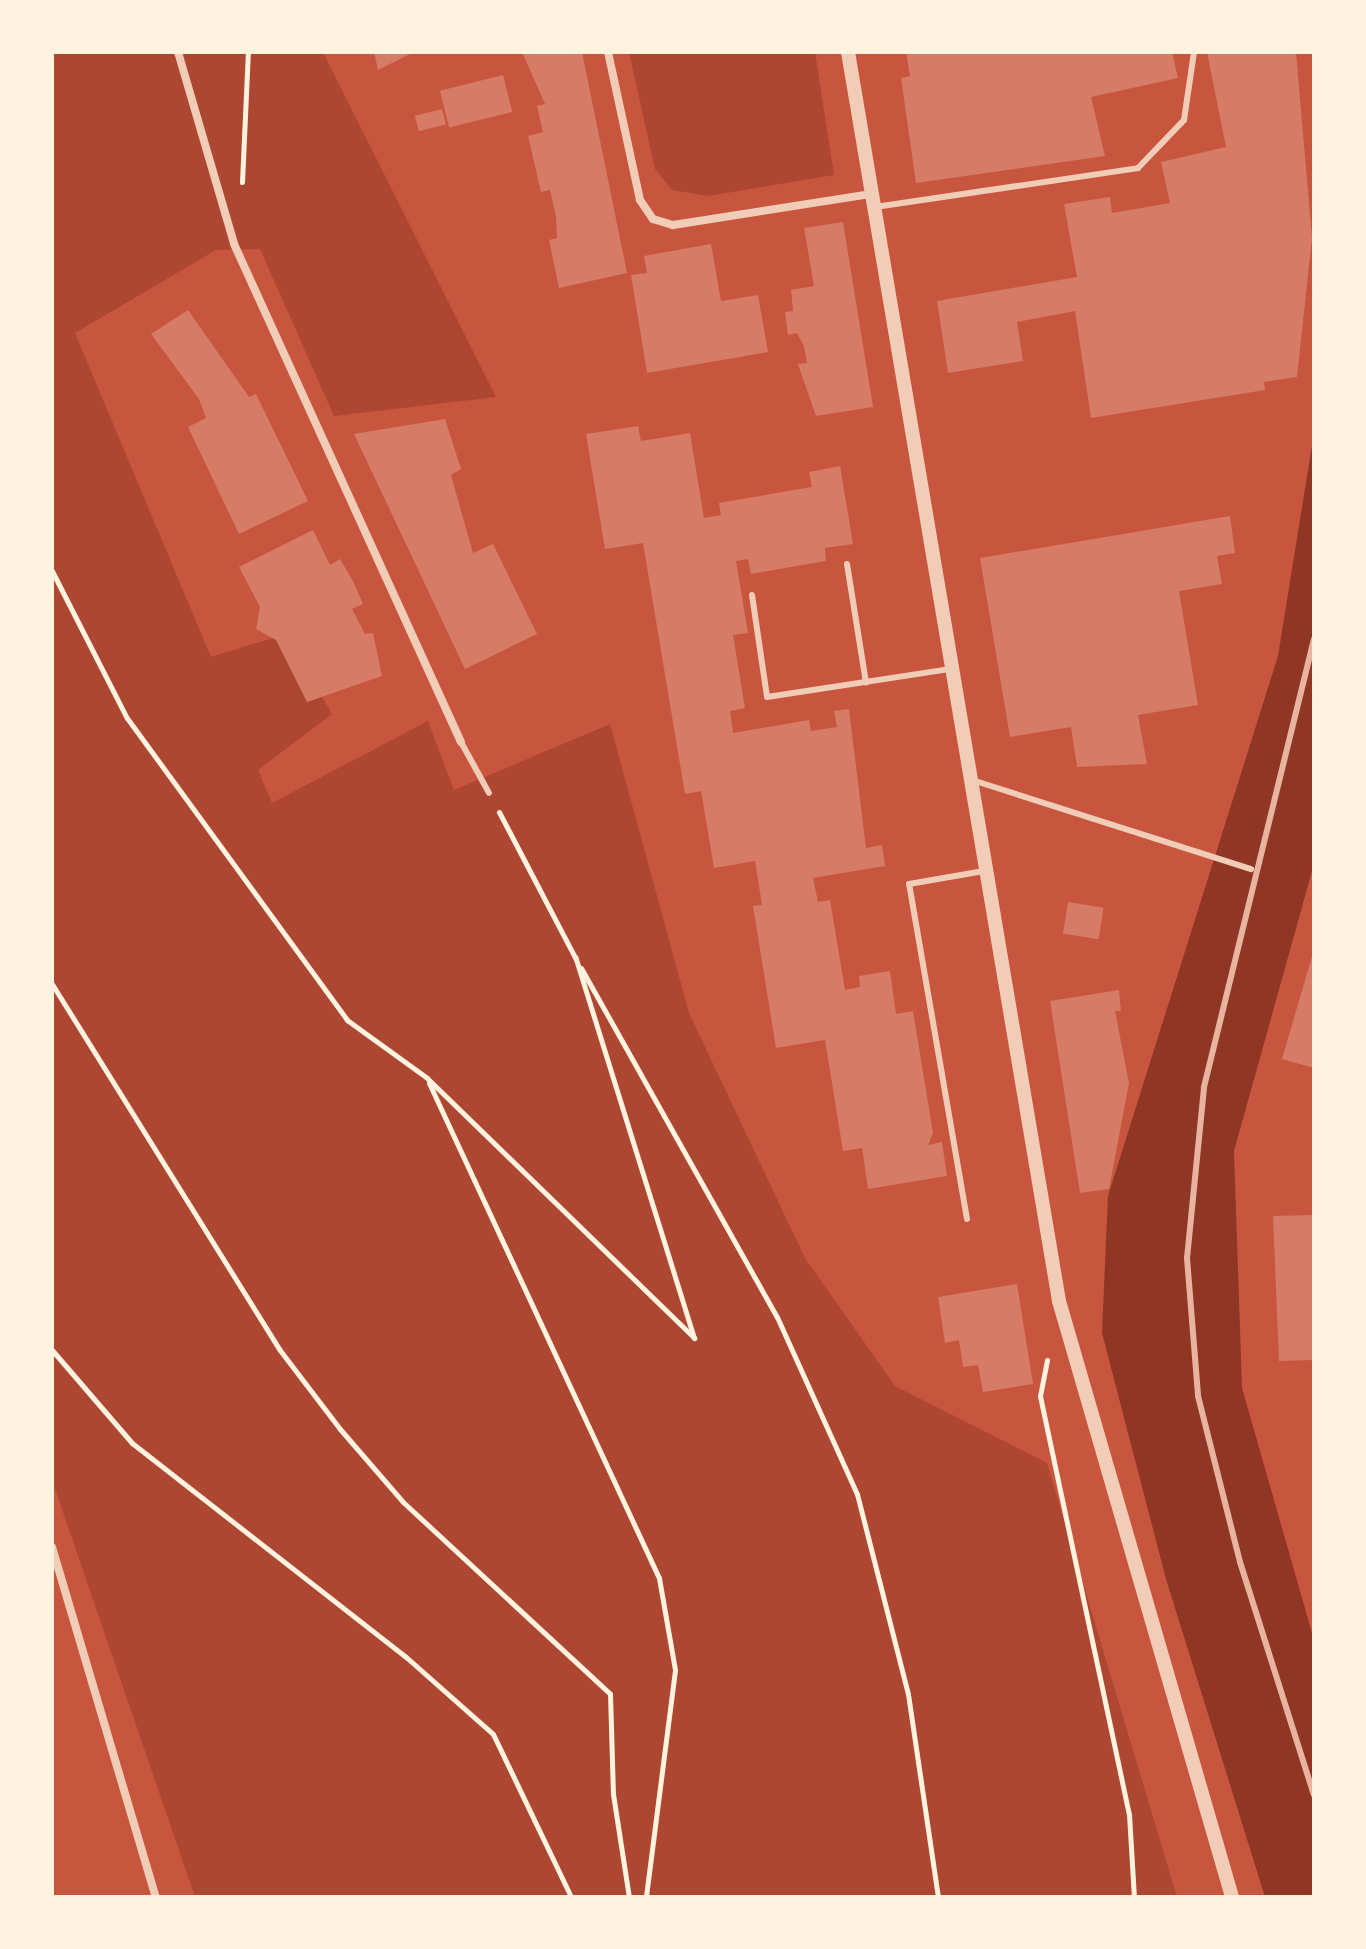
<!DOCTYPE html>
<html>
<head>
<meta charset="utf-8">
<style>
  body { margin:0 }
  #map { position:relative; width:1366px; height:1949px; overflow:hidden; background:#c8553d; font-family:Mulish,sans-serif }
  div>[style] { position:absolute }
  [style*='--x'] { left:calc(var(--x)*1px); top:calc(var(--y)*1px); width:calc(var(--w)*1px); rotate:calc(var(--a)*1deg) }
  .green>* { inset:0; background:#ae4732 }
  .water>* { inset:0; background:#8f3625 }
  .building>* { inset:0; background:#d67c66; transform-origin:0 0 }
  .path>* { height:5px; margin:-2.5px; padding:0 2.5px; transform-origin:2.5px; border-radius:2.5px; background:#fff3e0 }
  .service>* { height:6px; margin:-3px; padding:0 3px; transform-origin:3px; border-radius:3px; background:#f1ccb7 }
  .minor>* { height:8px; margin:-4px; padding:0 4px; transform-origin:4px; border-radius:4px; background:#f1ccb7 }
  .tertiary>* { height:14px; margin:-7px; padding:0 7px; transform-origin:7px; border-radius:7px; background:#f1ccb7 }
  .rail>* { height:6px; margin:-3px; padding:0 3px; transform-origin:3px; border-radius:3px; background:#e9b49f }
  span { translate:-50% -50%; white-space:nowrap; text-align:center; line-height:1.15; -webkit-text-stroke:7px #fff3e0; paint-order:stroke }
  .frame { position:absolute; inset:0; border:54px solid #fff3e0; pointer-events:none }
</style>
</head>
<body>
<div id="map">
  <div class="green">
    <i style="clip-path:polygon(52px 52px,323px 52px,496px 397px,334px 416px,260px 249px,216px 250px,75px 333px,211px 657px,285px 634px,332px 714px,258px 770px,272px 803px,428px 721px,454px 790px,610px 724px,689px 1013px,805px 1258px,895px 1386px,1047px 1463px,1177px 1897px,195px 1897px,52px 1480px)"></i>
    <i style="clip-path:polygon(629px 52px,815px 52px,834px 175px,709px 196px,672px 190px,655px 169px)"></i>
  </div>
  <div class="water">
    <i style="clip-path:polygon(1314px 433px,1314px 864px,1234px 1151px,1242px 1388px,1314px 1640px,1314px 1897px,1265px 1897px,1166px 1579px,1102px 1333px,1108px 1196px,1278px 656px)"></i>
  </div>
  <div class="building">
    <i style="clip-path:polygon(374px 52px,412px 52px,412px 53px,378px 70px)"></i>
    <i style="clip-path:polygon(522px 52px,582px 52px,627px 273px,559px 288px,549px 240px,557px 238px,556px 217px,550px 190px,541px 192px,528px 136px,543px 132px,537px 106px,545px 104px)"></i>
    <i style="clip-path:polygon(906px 52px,1172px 52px,1178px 78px,1091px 97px,1105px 156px,916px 183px,901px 78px,910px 76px)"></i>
    <i style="clip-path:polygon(1207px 52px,1296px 52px,1312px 238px,1297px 377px,1264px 382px,1265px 390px,1091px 418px,1075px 311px,1017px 322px,1023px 361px,948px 373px,937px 301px,1077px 277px,1064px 204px,1110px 197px,1112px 213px,1170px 203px,1161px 162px,1226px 147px)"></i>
    <i style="left:503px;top:75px;width:38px;height:65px;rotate:76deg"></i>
    <i style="left:442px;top:109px;width:16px;height:28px;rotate:76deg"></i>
    <i style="clip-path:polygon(843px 222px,873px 407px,816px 416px,798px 364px,807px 363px,804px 346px,797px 333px,788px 335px,785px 312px,793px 311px,791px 290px,814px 286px,804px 228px)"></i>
    <i style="clip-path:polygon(711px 244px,721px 301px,758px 295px,768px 352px,647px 373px,631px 275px,647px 273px,644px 256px)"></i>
    <i style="clip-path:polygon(188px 310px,249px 397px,256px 394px,308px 501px,239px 534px,188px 427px,206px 418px,199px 399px,151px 334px)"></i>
    <i style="clip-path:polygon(445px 419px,461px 469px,451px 475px,473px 553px,493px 544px,537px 634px,465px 669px,354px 434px)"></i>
    <i style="clip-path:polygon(638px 426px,641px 441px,690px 433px,704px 518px,721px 515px,719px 503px,812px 487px,809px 472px,840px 466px,853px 544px,825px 548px,826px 561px,751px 574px,748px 559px,736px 561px,748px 633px,733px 635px,745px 708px,730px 711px,733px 733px,809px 720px,811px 731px,837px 727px,834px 711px,849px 709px,866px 848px,882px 845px,885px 866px,813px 878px,818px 902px,830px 900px,845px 990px,860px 987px,859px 976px,890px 971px,896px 1014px,913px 1011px,933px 1133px,928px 1145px,942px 1142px,947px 1176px,868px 1189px,862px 1148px,843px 1151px,825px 1040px,776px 1048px,753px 906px,762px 905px,755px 861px,714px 868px,701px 791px,685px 794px,643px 543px,605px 549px,586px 434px)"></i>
    <i style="clip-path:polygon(1230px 516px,1235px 553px,1217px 556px,1222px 584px,1179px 591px,1198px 705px,1138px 715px,1147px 764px,1077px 767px,1071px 727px,1010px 737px,980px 558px)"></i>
    <i style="clip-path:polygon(313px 530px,330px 565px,340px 559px,353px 581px,363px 604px,352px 609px,365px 634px,373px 633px,382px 676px,307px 702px,276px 640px,256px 629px,260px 607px,239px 567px)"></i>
    <i style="left:1068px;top:902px;width:36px;height:32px;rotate:9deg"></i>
    <i style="clip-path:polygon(1313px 953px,1314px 953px,1314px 1068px,1282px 1059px)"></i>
    <i style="clip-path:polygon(1119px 990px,1121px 1011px,1115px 1011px,1129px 1083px,1109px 1189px,1080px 1193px,1050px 1001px)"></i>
    <i style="clip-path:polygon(1314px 1215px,1314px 1360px,1279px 1361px,1273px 1216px)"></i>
    <i style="clip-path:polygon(1017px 1284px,1033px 1384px,983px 1392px,978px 1365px,963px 1367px,959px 1340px,945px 1343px,938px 1297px)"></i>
  </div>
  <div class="path">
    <i style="--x:242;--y:182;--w:130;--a:-87.4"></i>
    <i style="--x:52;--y:571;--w:165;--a:63"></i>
    <i style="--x:127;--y:718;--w:374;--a:53.9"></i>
    <i style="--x:347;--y:1020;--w:99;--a:35.9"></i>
    <i style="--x:427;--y:1078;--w:373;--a:44.2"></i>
    <i style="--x:694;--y:1338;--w:399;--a:-107.3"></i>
    <i style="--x:499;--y:812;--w:166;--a:62.4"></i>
    <i style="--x:581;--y:968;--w:400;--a:60.7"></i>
    <i style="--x:777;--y:1317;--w:194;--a:65.7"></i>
    <i style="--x:857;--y:1494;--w:206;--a:75.7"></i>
    <i style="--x:908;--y:1694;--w:205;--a:81.6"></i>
    <i style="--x:52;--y:984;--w:430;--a:58.1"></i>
    <i style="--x:279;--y:1349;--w:101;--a:52.7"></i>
    <i style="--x:340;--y:1429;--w:96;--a:49.2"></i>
    <i style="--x:403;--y:1502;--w:282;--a:42.8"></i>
    <i style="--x:610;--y:1694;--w:100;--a:88.3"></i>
    <i style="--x:613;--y:1794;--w:104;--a:81.2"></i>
    <i style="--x:429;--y:1083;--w:546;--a:65.08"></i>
    <i style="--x:659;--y:1578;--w:93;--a:80.1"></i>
    <i style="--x:675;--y:1670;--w:229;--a:97.3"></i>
    <i style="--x:52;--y:1350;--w:123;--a:49.3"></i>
    <i style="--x:132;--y:1443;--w:348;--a:38"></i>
    <i style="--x:406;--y:1657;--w:116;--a:41.5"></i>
    <i style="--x:493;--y:1734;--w:181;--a:64.4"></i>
    <i style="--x:1047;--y:1360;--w:37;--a:101"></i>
    <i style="--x:1040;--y:1396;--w:427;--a:78"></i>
    <i style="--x:1129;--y:1814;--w:83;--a:86.6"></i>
  </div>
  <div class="service">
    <i style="--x:875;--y:207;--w:266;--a:-8.4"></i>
    <i style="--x:1138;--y:168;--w:66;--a:-46.2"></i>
    <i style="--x:1184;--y:120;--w:69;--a:-81.6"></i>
    <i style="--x:847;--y:564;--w:120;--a:80.9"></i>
    <i style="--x:752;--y:595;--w:103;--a:81.6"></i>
    <i style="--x:767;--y:697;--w:186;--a:-8.7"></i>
    <i style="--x:461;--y:742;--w:58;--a:61.2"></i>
    <i style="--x:972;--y:780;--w:293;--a:17.7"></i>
    <i style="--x:967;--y:1219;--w:340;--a:-99.8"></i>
    <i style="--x:909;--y:884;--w:76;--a:-9.8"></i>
  </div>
  <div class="minor">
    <i style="--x:178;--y:52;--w:200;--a:73.7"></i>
    <i style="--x:234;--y:244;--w:547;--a:65.5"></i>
    <i style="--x:608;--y:52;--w:151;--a:77.8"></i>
    <i style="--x:640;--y:200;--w:23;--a:56"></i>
    <i style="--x:653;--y:219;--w:21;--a:17"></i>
    <i style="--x:673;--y:225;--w:201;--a:-8.9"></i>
    <i style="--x:52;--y:1547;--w:365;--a:73.5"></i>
  </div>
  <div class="tertiary">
    <i style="--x:848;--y:52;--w:1267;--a:80.41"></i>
    <i style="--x:1059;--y:1301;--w:621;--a:73.81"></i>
  </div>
  <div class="rail">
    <i style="--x:1314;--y:639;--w:462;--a:103.8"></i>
    <i style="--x:1204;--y:1088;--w:171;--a:95.7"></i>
    <i style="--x:1187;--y:1258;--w:138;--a:85.4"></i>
    <i style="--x:1198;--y:1396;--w:171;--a:75.8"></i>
    <i style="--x:1240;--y:1562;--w:244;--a:72.4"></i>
  </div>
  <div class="frame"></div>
</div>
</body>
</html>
